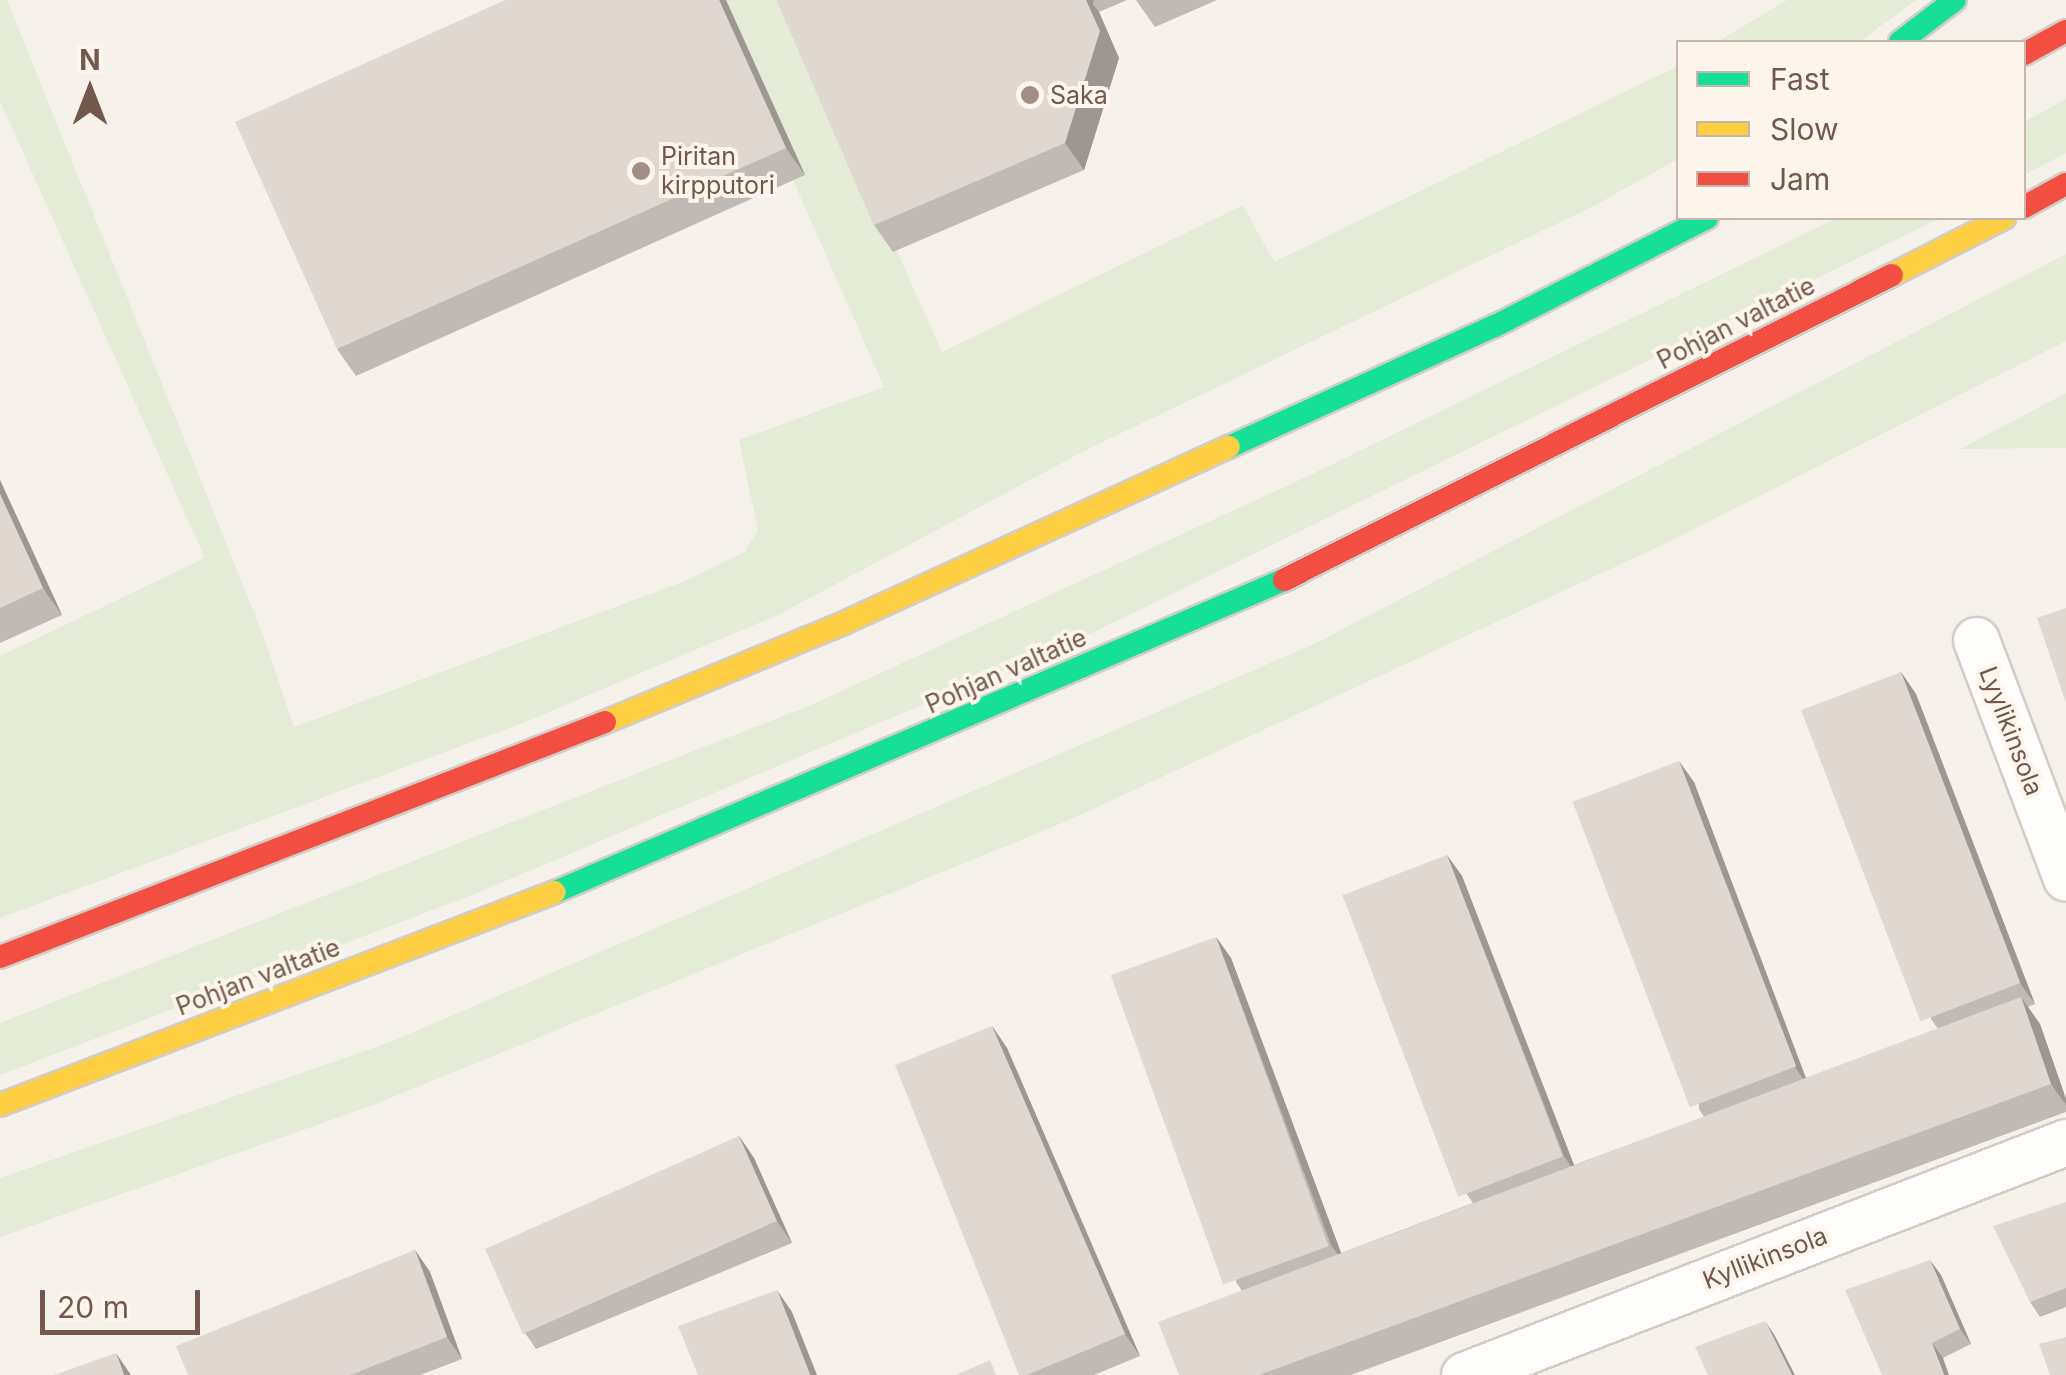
<!DOCTYPE html>
<html>
<head>
<meta charset="utf-8">
<style>
  body { margin:0 }
  #map { position:relative; width:2066px; height:1375px; overflow:hidden; background:#f6f1eb; font-family:Inter,sans-serif }
  div>[style] { position:absolute }
  [style*='--x'] { left:calc(var(--x)*1px); top:calc(var(--y)*1px); width:calc(var(--w)*1px); rotate:calc(var(--a)*1deg) }
  .green>* { inset:0; background:#e4ecd7 }
  .roads { filter:drop-shadow(2px 0 #d3cdc7) drop-shadow(-2px 0 #d3cdc7) drop-shadow(0 2px #d3cdc7) drop-shadow(0 -2px #d3cdc7) }
  .street>* { height:45px; margin:-22.5px; padding:0 22.5px; transform-origin:22.5px; border-radius:22.5px; background:#fefdfc }
  .fast>* { height:22px; margin:-11px; padding:0 11px; transform-origin:11px; border-radius:11px; background:#16e098 }
  .slow>* { height:22px; margin:-11px; padding:0 11px; transform-origin:11px; border-radius:11px; background:#ffcf43 }
  .jam>* { height:22px; margin:-11px; padding:0 11px; transform-origin:11px; border-radius:11px; background:#f24e42 }
  .wall>* { inset:0; background:#c1b9b4 }
  .shaded-wall>* { inset:0; background:#9d9692 }
  .building>* { inset:0; background:#e0d7d1; transform-origin:0 0 }
  .dots>* { width:28px; height:28px; translate:-50% -50%; box-sizing:border-box; border:5px solid #fef6ed; border-radius:50% }
  span { translate:-50% -50%; white-space:nowrap; text-align:center; line-height:1.15; -webkit-text-stroke:8px #fef6ed; paint-order:stroke }
  .poi-label { font-size:25px; color:#73584d }
  .left { translate:0 -50%; text-align:left }
  .street-label { font-size:25px; color:#73584d }
  .legend { position:absolute; left:1676px; top:40px; width:350px; height:180px; box-sizing:border-box; background:#fef6ed; border:2px solid #c6b7ad; margin:0; padding:12px 18px; list-style:none; font-size:30px; color:#73584d }
  .legend li { display:flex; align-items:center; gap:20px; height:50px }
  .legend b { width:50px; border:2px solid #c6b7ad }
  .north { position:absolute; left:40px; top:40px; width:100px; height:100px; -webkit-text-stroke:8px #fef6ed; paint-order:stroke; rotate:0deg; font-size:28px; font-weight:700; line-height:40px; text-align:center; color:#73584d }
  .north::after { content:''; display:block; margin:auto; width:35px; height:45px; background:#73584d; clip-path:polygon(50% 0,100% 100%,50% 72%,0 100%) }
  .scale { position:absolute; left:40px; top:1290px; width:160px; height:45px; box-sizing:border-box; border:5px solid #73584d; border-top:0; padding-left:12px; font-size:30px; line-height:35px; white-space:nowrap; color:#73584d; -webkit-text-stroke:8px #fef6ed; paint-order:stroke }
</style>
</head>
<body>
<div id="map">
  <div class="green">
    <i style="clip-path:polygon(0 0,7px 0,262px 632px,294px 727px,685px 581px,745px 552px,758px 530px,739px 440px,884px 387px,793px 180px,804px 174px,726px 0,784px 0,942px 352px,1243px 205px,1274px 262px,1678px 66px,1678px 159px,1594px 206px,1088px 449px,780px 614px,523px 723px,0 918px,0 656px,205px 558px,0 101px)"></i>
    <i style="clip-path:polygon(1787px 0,1916px 0,1859px 42px,1717px 42px)"></i>
    <i style="clip-path:polygon(2066px 99px,2066px 153px,2024px 175px,2024px 122px)"></i>
    <i style="clip-path:polygon(1837px 218px,1940px 218px,1090px 634px,477px 893px,0 1075px,0 1023px,811px 705px,1306px 477px)"></i>
    <i style="clip-path:polygon(2066px 254px,2066px 341px,1660px 546px,1067px 821px,376px 1104px,0 1237px,0 1178px,393px 1041px,1312px 645px)"></i>
    <i style="clip-path:polygon(2066px 393px,2066px 448px,1960px 449px)"></i>
  </div>
  <div class="roads">
    <div class="street">
      <i style="--x:1976;--y:640;--w:254;--a:69.3"></i>
      <i style="--x:1464;--y:1375;--w:646;--a:-21.16"></i>
    </div>
    <div class="fast">
      <i style="--x:1900;--y:42;--w:69;--a:-37.4"></i>
      <i style="--x:1229;--y:447;--w:292;--a:-24.5"></i>
      <i style="--x:1495;--y:326;--w:238;--a:-27"></i>
      <i style="--x:555;--y:892;--w:793;--a:-23.17"></i>
    </div>
    <div class="slow">
      <i style="--x:1892;--y:275;--w:126;--a:-27"></i>
      <i style="--x:605;--y:722;--w:259;--a:-22.5"></i>
      <i style="--x:844;--y:623;--w:423;--a:-24.6"></i>
      <i style="--x:0;--y:1105;--w:594;--a:-21"></i>
    </div>
    <div class="jam">
      <i style="--x:2024;--y:54;--w:48;--a:-28.7"></i>
      <i style="--x:2024;--y:207;--w:48;--a:-28.7"></i>
      <i style="--x:1284;--y:580;--w:680;--a:-26.64"></i>
      <i style="--x:0;--y:957;--w:649;--a:-21.23"></i>
    </div>
  </div>
  <div class="wall">
    <i style="clip-path:polygon(726px 0,805px 175px,356px 376px,337px 349px)"></i>
    <i style="clip-path:polygon(777px 0,1127px 0,1099px 12px,1119px 58px,1084px 170px,893px 252px,874px 225px)"></i>
    <i style="clip-path:polygon(1136px 0,1217px 0,1155px 27px)"></i>
    <i style="clip-path:polygon(0 480px,62px 615px,0 643px)"></i>
    <i style="clip-path:polygon(1901px 672px,1916px 694px,2035px 1004px,2028px 1007px,2040px 1024px,2066px 1099px,2066px 1112px,1351px 1375px,1179px 1375px,1242px 1291px,1236px 1282px,1216px 937px,1231px 958px,1341px 1253px,1473px 1203px,1466px 1193px,1447px 855px,1462px 876px,1574px 1165px,1704px 1117px,1699px 1109px,1694px 782px,1806px 1078px,1938px 1029px,1931px 1019px)"></i>
    <i style="clip-path:polygon(992px 1026px,1007px 1048px,1140px 1356px,1094px 1375px,1019px 1375px)"></i>
    <i style="clip-path:polygon(739px 1136px,754px 1158px,792px 1243px,536px 1349px,521px 1327px)"></i>
    <i style="clip-path:polygon(2066px 1202px,2066px 1307px,2040px 1317px,2030px 1302px)"></i>
    <i style="clip-path:polygon(415px 1250px,430px 1272px,462px 1359px,420px 1375px,188px 1375px)"></i>
    <i style="clip-path:polygon(1941px 1275px,1971px 1344px,1943px 1358px,1882px 1375px)"></i>
  </div>
  <div class="shaded-wall">
    <i style="clip-path:polygon(719px 0,726px 0,805px 175px,786px 148px)"></i>
    <i style="clip-path:polygon(1086px 0,1094px 0,1093px 4px,1099px 12px,1119px 58px,1084px 170px,1065px 143px)"></i>
    <i style="clip-path:polygon(0 480px,62px 615px,43px 588px,0 494px)"></i>
    <i style="clip-path:polygon(1901px 672px,1916px 694px,2035px 1004px,2020px 983px)"></i>
    <i style="clip-path:polygon(1679px 761px,1694px 782px,1810px 1089px,1795px 1067px)"></i>
    <i style="clip-path:polygon(1447px 855px,1462px 876px,1579px 1178px,1564px 1156px)"></i>
    <i style="clip-path:polygon(1216px 937px,1231px 958px,1346px 1266px,1331px 1245px)"></i>
    <i style="clip-path:polygon(2021px 997px,2040px 1024px,2066px 1099px,2066px 1105px,2051px 1084px)"></i>
    <i style="clip-path:polygon(992px 1026px,1007px 1048px,1140px 1356px,1125px 1334px)"></i>
    <i style="clip-path:polygon(739px 1136px,754px 1158px,792px 1243px,777px 1221px)"></i>
    <i style="clip-path:polygon(415px 1250px,430px 1272px,462px 1359px,447px 1337px)"></i>
    <i style="clip-path:polygon(1930px 1260px,1941px 1275px,1971px 1344px,1960px 1329px)"></i>
    <i style="clip-path:polygon(777px 1290px,792px 1312px,817px 1375px,810px 1375px)"></i>
    <i style="clip-path:polygon(1765px 1321px,1775px 1336px,1795px 1375px,1792px 1375px)"></i>
    <i style="clip-path:polygon(1932px 1343px,1943px 1358px,1949px 1375px,1944px 1375px)"></i>
    <i style="clip-path:polygon(116px 1353px,131px 1375px,124px 1375px)"></i>
  </div>
  <div class="building">
    <i style="clip-path:polygon(505px 0,719px 0,786px 148px,337px 349px,235px 122px)"></i>
    <i style="clip-path:polygon(777px 0,1086px 0,1100px 31px,1065px 143px,874px 225px)"></i>
    <i style="clip-path:polygon(0 494px,43px 588px,0 608px)"></i>
    <i style="clip-path:polygon(2066px 608px,2066px 703px,2037px 618px)"></i>
    <i style="left:1901px;top:672px;width:333px;height:107px;rotate:69deg"></i>
    <i style="left:1679px;top:761px;width:327px;height:114px;rotate:69deg"></i>
    <i style="left:1447px;top:855px;width:323px;height:112px;rotate:69deg"></i>
    <i style="left:1216px;top:937px;width:329px;height:112px;rotate:70deg"></i>
    <i style="clip-path:polygon(2021px 997px,2051px 1084px,1259px 1375px,1179px 1375px,1158px 1322px)"></i>
    <i style="clip-path:polygon(992px 1026px,1125px 1334px,1027px 1375px,1019px 1375px,895px 1065px)"></i>
    <i style="left:739px;top:1136px;width:93px;height:278px;rotate:66deg"></i>
    <i style="clip-path:polygon(2066px 1202px,2066px 1288px,2030px 1302px,1993px 1226px)"></i>
    <i style="clip-path:polygon(415px 1250px,447px 1337px,350px 1375px,188px 1375px,176px 1346px)"></i>
    <i style="clip-path:polygon(1930px 1260px,1960px 1329px,1932px 1343px,1944px 1375px,1882px 1375px,1845px 1290px)"></i>
    <i style="clip-path:polygon(777px 1290px,810px 1375px,698px 1375px,678px 1326px)"></i>
    <i style="clip-path:polygon(1765px 1321px,1792px 1375px,1708px 1375px,1695px 1347px)"></i>
    <i style="clip-path:polygon(2066px 1337px,2066px 1375px,2050px 1375px,2039px 1344px)"></i>
    <i style="clip-path:polygon(116px 1353px,124px 1375px,54px 1375px)"></i>
    <i style="clip-path:polygon(990px 1360px,996px 1375px,956px 1375px)"></i>
  </div>
  <div class="dots">
    <i style="left:1030px;top:95px;background:#a18e84"></i>
    <i style="left:641px;top:171px;background:#a18e84"></i>
  </div>
  <div class="poi-label">
    <span class="left" style="left:1050px;top:95px">Saka</span>
    <span class="left" style="left:661px;top:171px">Piritan<br>kirpputori</span>
  </div>
  <div class="street-label">
    <span style="left:1736px;top:323px;rotate:-27deg">Pohjan valtatie</span>
    <span style="left:1006px;top:671px;rotate:-24deg">Pohjan valtatie</span>
    <span style="left:2011px;top:731px;rotate:69deg">Lyylikinsola</span>
    <span style="left:258px;top:977px;rotate:-21deg">Pohjan valtatie</span>
    <span style="left:1765px;top:1258px;rotate:-21deg">Kyllikinsola</span>
  </div>
  <ul class="legend">
  <li><b style="height:12px;background:#16e098"></b>Fast</li>
  <li><b style="height:12px;background:#ffcf43"></b>Slow</li>
  <li><b style="height:12px;background:#f24e42"></b>Jam</li>
  </ul>
  <div class="north">N</div>
  <div class="scale">20 m</div>
</div>
</body>
</html>
